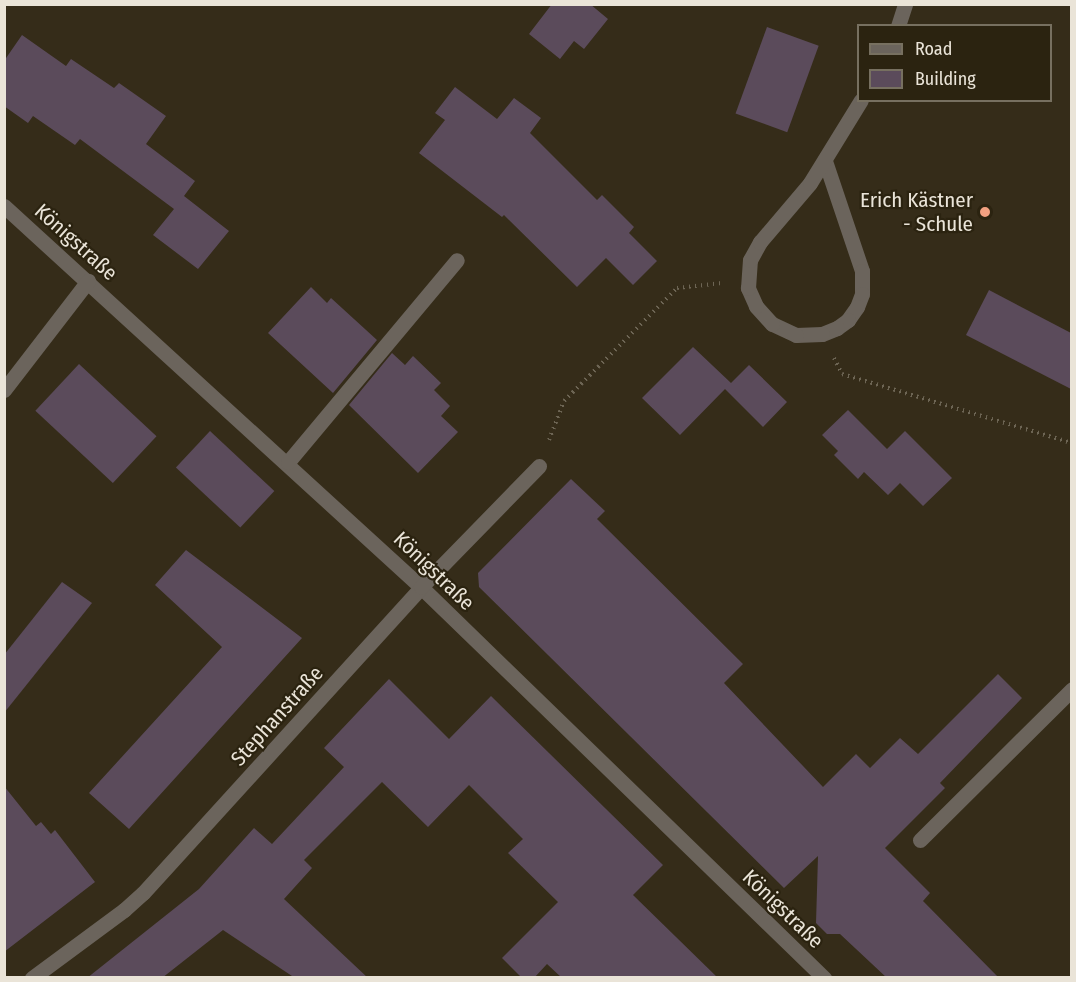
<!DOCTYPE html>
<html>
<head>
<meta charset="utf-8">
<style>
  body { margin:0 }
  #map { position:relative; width:1076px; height:982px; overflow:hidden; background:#352c19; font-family:"Fira Sans Condensed",sans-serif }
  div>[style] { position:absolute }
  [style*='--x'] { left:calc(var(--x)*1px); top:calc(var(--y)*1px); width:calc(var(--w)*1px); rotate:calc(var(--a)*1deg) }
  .building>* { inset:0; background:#5b4b5b; transform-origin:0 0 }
  .path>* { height:4px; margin-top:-2px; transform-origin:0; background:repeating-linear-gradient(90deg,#6d6554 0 1.5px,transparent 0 6px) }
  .minor>* { height:15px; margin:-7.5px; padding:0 7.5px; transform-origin:7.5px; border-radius:7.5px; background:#6b645c }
  .dots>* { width:16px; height:16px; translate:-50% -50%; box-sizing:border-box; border:3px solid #2b2310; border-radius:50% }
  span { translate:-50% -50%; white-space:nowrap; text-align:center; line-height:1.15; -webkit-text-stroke:4.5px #2b2310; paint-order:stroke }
  .poi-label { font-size:21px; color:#eae4d8 }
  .right { translate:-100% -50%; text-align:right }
  .street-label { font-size:21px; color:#eae4d8 }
  .frame { position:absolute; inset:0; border:6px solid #eae4d8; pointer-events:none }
  .legend { position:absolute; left:857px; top:24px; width:195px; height:78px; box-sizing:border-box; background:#2b2310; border:2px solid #777060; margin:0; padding:8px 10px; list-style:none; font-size:18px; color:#eae4d8 }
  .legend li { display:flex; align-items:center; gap:12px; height:30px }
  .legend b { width:30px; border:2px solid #777060 }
</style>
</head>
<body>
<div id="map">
  <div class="building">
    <i style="clip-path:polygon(552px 4px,590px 4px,608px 19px,584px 49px,574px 41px,560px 59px,529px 34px)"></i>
    <i style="left:767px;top:27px;width:55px;height:92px;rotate:20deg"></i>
    <i style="clip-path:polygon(22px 35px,66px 66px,71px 59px,114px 88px,119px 83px,166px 116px,146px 144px,195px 181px,184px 196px,229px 231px,198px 269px,153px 235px,174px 209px,80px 139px,75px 145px,33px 116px,28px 123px,4px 106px,4px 61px)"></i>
    <i style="clip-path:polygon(455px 87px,497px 119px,514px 98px,541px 118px,530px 133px,597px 200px,602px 195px,634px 227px,629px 233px,657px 261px,633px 285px,606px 258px,577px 287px,504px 215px,502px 217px,419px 153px,445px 120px,435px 113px)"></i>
    <i style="clip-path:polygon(311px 287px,327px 303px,331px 298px,377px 340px,333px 393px,268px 333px)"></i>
    <i style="clip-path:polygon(989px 290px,1071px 333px,1071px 389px,966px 335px)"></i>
    <i style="clip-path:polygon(693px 347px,731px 383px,749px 365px,787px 402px,763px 427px,725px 389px,680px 435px,642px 398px)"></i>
    <i style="clip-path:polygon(392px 353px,405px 365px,413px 356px,441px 383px,434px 390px,450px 406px,441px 416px,458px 432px,418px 473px,349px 405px)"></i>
    <i style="left:79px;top:364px;width:106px;height:64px;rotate:43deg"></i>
    <i style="clip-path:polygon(848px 410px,887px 449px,905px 431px,952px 478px,923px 506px,900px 483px,888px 495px,864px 472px,858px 479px,834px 455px,838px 451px,822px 435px)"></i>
    <i style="left:210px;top:431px;width:88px;height:50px;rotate:43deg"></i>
    <i style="clip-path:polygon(571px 479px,605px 511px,597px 519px,743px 664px,724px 683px,823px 787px,856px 754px,870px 768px,900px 738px,918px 754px,998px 674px,1022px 698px,940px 783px,945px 788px,885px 848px,930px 893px,923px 901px,999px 978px,887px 978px,840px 934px,827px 934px,816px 923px,818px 856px,784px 888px,479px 587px,478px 573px)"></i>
    <i style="clip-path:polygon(186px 550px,302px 638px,129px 829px,89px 793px,222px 647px,155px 585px)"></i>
    <i style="clip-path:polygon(62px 582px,92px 603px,4px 713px,4px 655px)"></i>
    <i style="clip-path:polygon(389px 679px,449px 739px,491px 696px,663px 865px,633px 895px,718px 978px,562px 978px,547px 964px,534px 978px,522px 978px,502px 958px,558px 902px,508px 853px,523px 839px,469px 785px,428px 827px,382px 782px,304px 860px,312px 868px,284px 899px,368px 978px,295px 978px,223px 930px,162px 978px,87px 978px,199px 889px,254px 828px,272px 844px,344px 767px,324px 748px)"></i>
    <i style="clip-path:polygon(4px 786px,36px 826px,41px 822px,51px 834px,55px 830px,95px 882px,4px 952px)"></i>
  </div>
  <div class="path">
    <i style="--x:834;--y:358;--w:18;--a:63"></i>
    <i style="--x:842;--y:374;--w:240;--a:16.7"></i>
    <i style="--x:549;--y:440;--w:42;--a:-69"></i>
    <i style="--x:564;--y:401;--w:160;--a:-45"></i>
    <i style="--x:677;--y:288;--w:45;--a:-6.3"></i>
  </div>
  <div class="minor">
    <i style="--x:898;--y:26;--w:23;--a:-72"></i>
    <i style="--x:825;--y:161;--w:116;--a:71.4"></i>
    <i style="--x:862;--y:271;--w:23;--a:90"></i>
    <i style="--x:862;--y:294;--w:14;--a:111"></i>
    <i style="--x:857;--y:307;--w:16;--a:125"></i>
    <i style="--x:848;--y:320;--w:14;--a:144"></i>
    <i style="--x:837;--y:328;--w:16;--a:158"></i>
    <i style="--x:822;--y:334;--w:26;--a:178"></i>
    <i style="--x:796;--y:335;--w:26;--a:-155"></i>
    <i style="--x:772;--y:324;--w:24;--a:-132"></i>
    <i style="--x:756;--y:306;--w:20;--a:-114"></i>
    <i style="--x:748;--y:288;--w:28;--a:-86"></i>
    <i style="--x:750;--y:260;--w:21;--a:-61"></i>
    <i style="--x:760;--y:242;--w:77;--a:-49.7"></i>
    <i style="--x:810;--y:183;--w:97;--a:-58.4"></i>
    <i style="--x:4;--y:206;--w:565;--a:42.42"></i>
    <i style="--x:421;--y:587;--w:562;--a:44.13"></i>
    <i style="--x:4;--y:390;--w:138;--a:-52.4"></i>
    <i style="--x:288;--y:462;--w:263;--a:-50.1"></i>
    <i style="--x:920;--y:840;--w:214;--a:-44.8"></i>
    <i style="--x:32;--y:978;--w:114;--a:-36.5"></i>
    <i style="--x:124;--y:910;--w:25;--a:-42"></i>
    <i style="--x:143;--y:893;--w:413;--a:-47.7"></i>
    <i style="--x:421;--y:587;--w:169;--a:-45.7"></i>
  </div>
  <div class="dots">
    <i style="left:985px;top:212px;background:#f2a080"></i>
  </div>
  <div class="poi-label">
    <span class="right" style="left:973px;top:212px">Erich Kästner<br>- Schule</span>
  </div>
  <div class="street-label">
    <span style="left:76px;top:242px;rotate:42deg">Königstraße</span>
    <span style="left:434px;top:571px;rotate:44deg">Königstraße</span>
    <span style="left:277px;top:716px;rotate:-48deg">Stephanstraße</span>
    <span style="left:783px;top:909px;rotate:44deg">Königstraße</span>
  </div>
  <div class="frame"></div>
  <ul class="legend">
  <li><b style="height:8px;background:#6b645c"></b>Road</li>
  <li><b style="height:16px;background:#5b4b5b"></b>Building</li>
  </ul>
</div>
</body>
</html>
